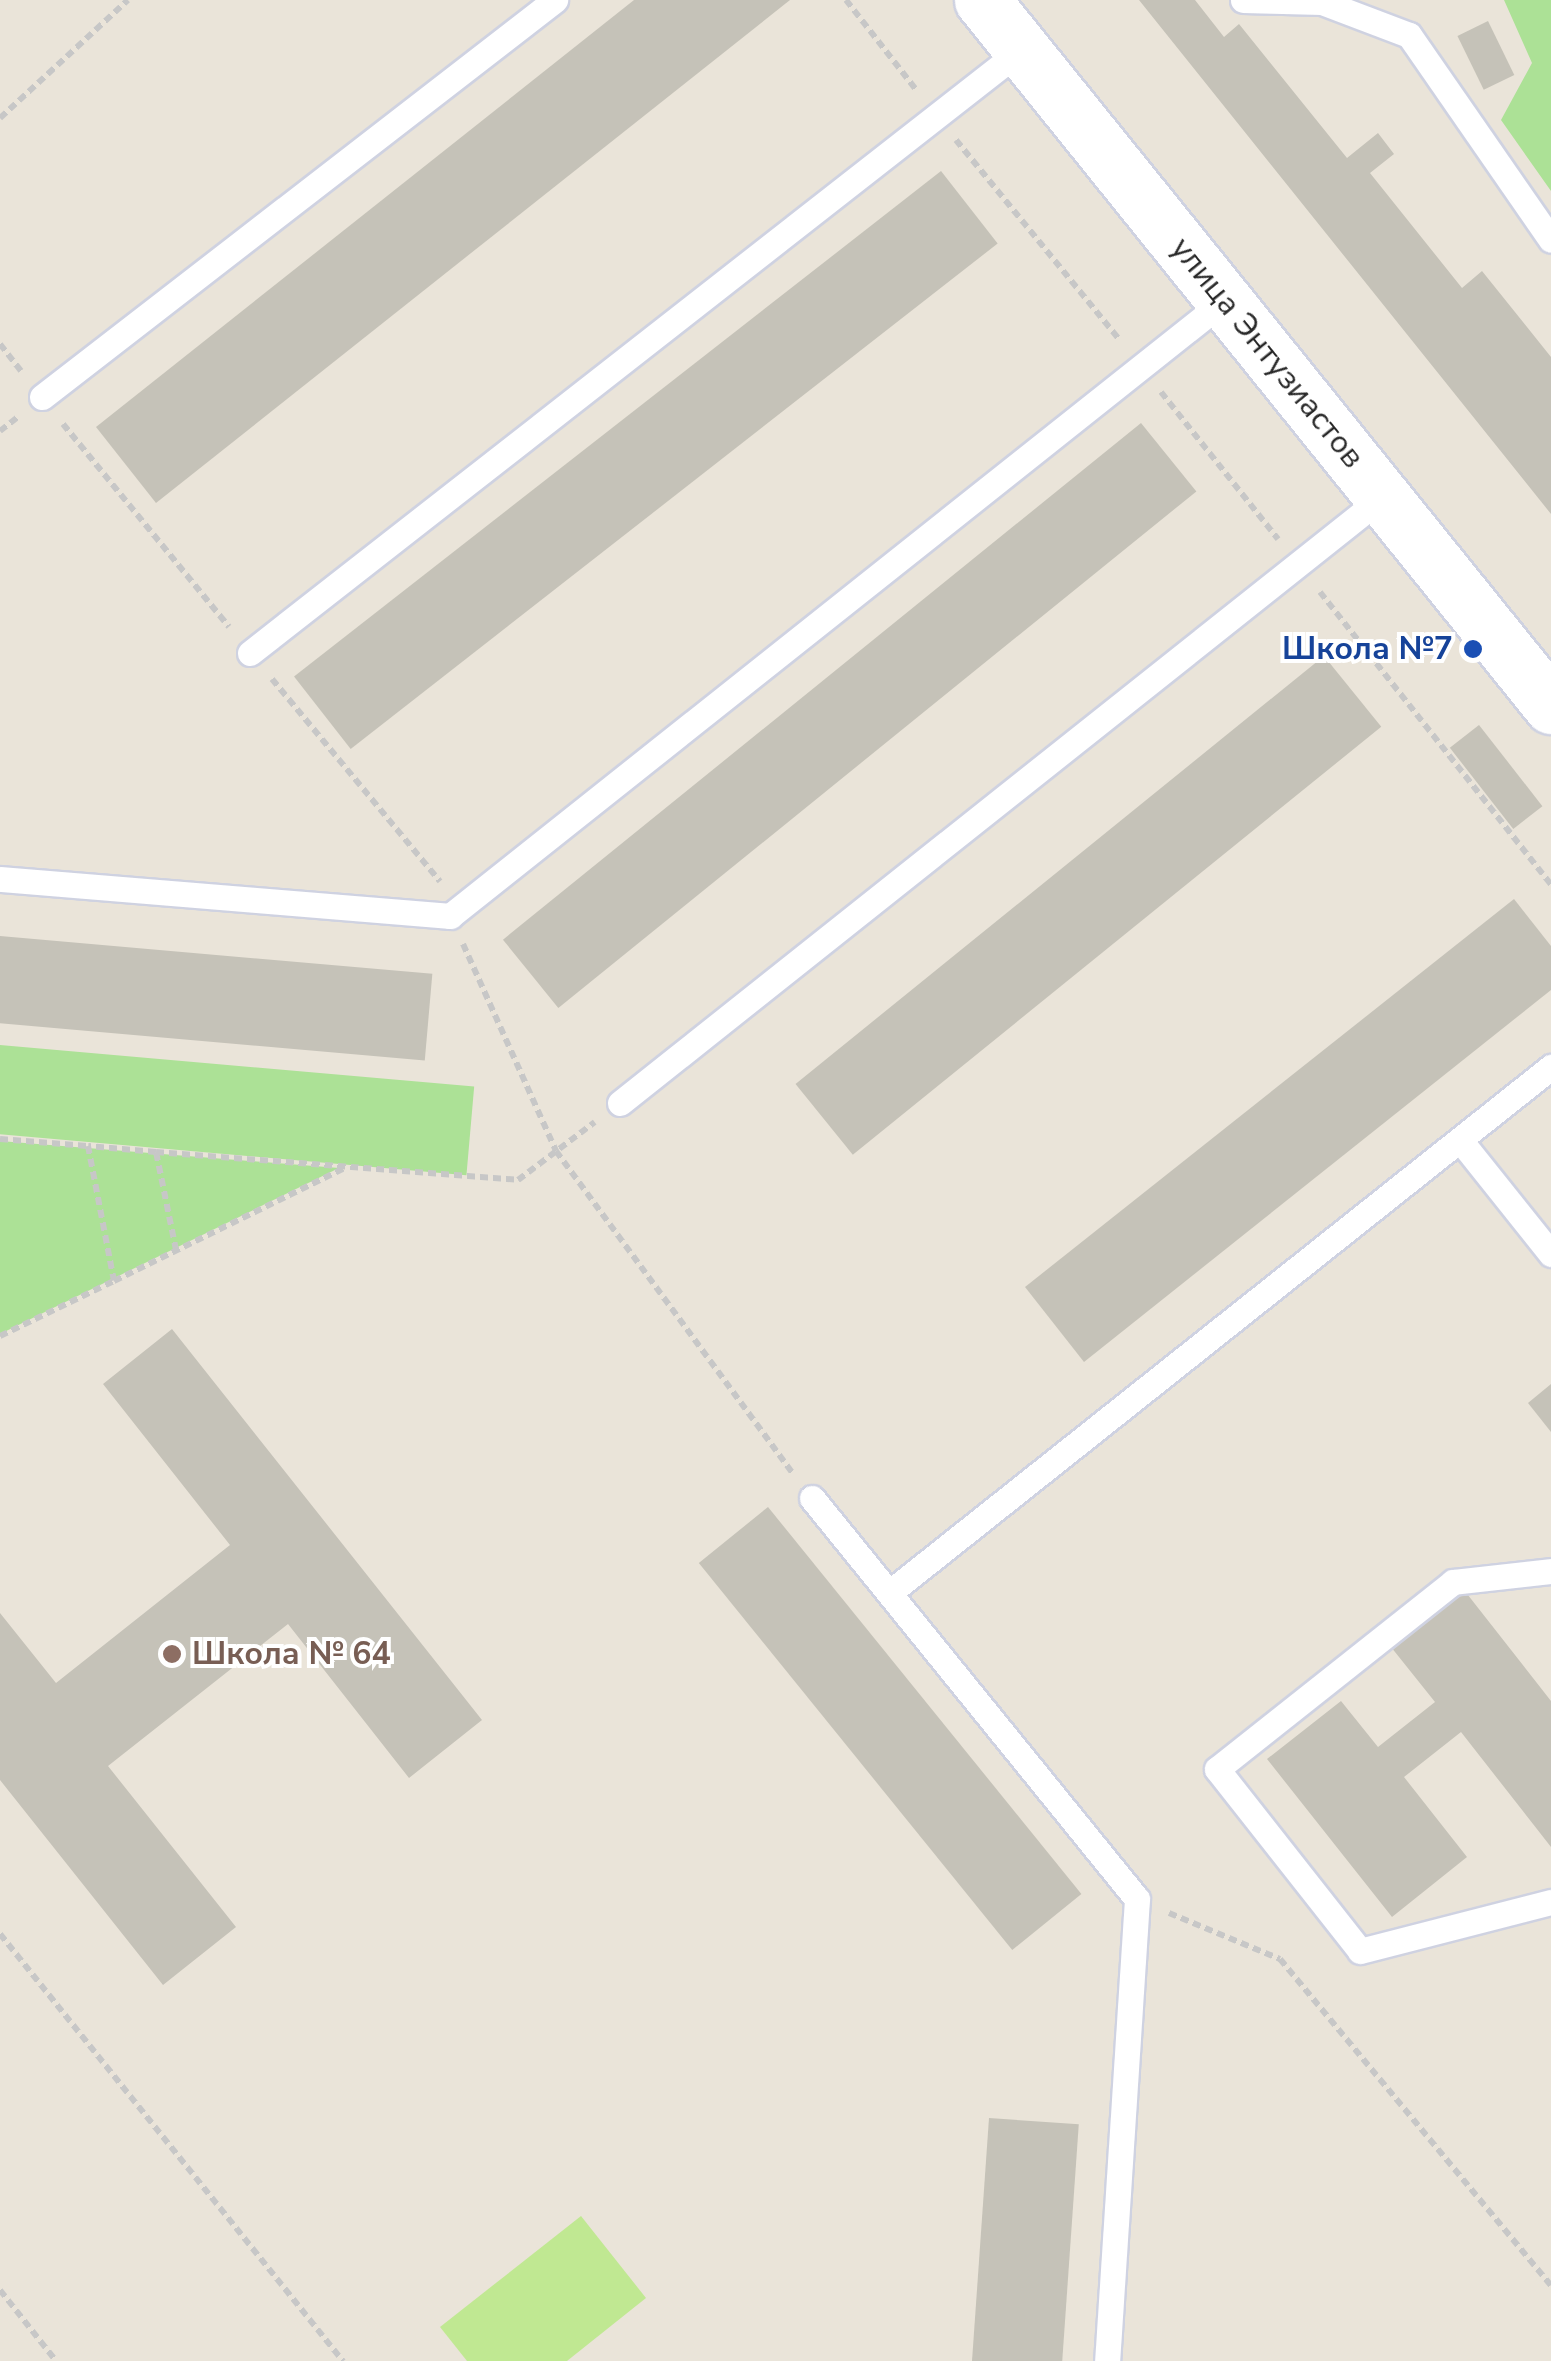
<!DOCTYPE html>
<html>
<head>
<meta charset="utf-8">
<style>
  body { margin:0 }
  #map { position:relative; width:1551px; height:2361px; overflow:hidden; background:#eae4d9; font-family:"Nunito Sans",sans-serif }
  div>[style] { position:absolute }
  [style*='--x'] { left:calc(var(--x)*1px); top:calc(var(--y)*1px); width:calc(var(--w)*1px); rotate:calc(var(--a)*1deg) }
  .green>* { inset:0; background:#ace196; transform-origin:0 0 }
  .pitch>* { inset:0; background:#c0e892 }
  .building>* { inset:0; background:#c5c2b8; transform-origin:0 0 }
  .path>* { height:6px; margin-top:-3px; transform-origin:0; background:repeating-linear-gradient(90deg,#c7c7c7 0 8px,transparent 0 13px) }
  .roads { filter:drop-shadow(2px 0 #cfd2e1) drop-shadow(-2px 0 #cfd2e1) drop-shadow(0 2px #cfd2e1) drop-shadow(0 -2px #cfd2e1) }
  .lane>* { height:25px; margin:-12.5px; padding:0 12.5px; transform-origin:12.5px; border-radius:12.5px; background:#fff }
  .secondary>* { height:55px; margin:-27.5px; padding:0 27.5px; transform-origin:27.5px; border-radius:27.5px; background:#fff }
  .dots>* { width:28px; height:28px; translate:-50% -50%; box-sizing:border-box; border:5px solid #fff; border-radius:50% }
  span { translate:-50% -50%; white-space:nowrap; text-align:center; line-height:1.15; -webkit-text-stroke:8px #fff; paint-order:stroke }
  .street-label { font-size:32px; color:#282828 }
  .transit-label { font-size:32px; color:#164399; font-weight:700 }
  .right { translate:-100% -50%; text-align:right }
  .education-label { font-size:32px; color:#785e54; font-weight:700 }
  .left { translate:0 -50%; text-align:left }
</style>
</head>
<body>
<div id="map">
  <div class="green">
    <i style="clip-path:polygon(1504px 0,1551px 0,1551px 191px,1501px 120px,1532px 63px)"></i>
    <i style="left:0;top:1045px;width:476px;height:89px;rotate:5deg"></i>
    <i style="clip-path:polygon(0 1141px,339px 1168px,0 1334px)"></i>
  </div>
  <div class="pitch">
    <i style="clip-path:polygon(581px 2216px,646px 2298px,567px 2361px,467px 2361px,440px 2327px)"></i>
  </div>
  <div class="building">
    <i style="clip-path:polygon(634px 0,790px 0,156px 503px,96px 427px)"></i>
    <i style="clip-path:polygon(1139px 0,1195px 0,1224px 37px,1239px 24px,1347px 158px,1378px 133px,1394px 154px,1370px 173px,1462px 288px,1482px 271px,1551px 357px,1551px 514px)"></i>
    <i style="left:1488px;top:21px;width:60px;height:34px;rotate:64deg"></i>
    <i style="left:941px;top:171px;width:92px;height:821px;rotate:52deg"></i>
    <i style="left:1141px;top:423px;width:88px;height:821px;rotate:51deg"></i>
    <i style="left:1324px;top:656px;width:91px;height:680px;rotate:51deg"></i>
    <i style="left:1479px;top:725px;width:103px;height:37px;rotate:52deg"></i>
    <i style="clip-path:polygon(1514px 899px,1551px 946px,1551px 990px,1084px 1362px,1025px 1287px)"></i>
    <i style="left:0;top:936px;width:434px;height:87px;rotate:5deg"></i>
    <i style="clip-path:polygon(172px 1329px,482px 1720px,409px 1778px,288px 1624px,108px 1766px,236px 1927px,163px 1985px,0 1780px,0 1613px,56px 1683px,230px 1545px,103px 1384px)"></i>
    <i style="clip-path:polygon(1551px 1384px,1551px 1432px,1528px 1403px)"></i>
    <i style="left:768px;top:1507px;width:498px;height:89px;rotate:51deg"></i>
    <i style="clip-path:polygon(1464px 1590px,1551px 1701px,1551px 1847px,1461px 1732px,1404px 1777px,1467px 1857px,1392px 1917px,1267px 1759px,1341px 1701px,1378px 1747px,1435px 1702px,1391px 1647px)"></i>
    <i style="left:989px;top:2118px;width:90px;height:244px;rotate:4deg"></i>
  </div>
  <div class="path">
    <i style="--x:846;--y:0;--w:115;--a:52"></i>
    <i style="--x:0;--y:118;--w:174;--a:-42.7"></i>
    <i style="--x:956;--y:140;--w:257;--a:50.7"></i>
    <i style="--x:0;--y:344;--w:34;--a:52"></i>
    <i style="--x:1161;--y:392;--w:188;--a:51.5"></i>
    <i style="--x:63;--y:424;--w:262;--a:50.7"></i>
    <i style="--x:0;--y:431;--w:24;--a:-38"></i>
    <i style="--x:1320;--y:592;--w:373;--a:51.7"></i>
    <i style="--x:272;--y:679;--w:263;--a:50.3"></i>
    <i style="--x:463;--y:944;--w:227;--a:65.8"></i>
    <i style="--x:556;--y:1151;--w:401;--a:53.7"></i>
    <i style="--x:0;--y:1139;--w:88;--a:4.5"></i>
    <i style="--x:156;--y:1152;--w:363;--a:4.4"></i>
    <i style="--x:518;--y:1180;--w:96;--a:-37"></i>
    <i style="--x:176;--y:1250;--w:100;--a:-101.5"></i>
    <i style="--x:156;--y:1152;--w:68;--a:-175"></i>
    <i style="--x:88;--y:1146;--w:137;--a:79.1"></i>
    <i style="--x:114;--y:1281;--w:259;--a:-26.1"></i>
    <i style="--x:0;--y:1336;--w:127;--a:-25.8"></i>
    <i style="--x:1169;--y:1913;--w:120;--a:22.5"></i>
    <i style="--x:1280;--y:1959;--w:424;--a:50.3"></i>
    <i style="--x:0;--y:1934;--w:548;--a:51.23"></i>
    <i style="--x:0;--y:2290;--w:90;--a:51.7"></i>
  </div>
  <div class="roads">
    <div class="lane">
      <i style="--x:1243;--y:0;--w:79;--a:1.5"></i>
      <i style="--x:1322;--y:2;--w:93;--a:20.8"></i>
      <i style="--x:1409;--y:35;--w:249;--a:55.3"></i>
      <i style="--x:42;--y:397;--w:649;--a:-37.74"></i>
      <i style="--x:250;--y:653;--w:979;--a:-38.03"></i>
      <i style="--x:0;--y:879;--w:452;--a:4.7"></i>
      <i style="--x:450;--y:916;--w:989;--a:-38.47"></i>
      <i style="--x:620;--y:1103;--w:976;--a:-38.47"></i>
      <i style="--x:1460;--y:1140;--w:146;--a:51.4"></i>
      <i style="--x:812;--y:1498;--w:516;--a:50.98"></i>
      <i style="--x:1137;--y:1899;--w:463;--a:93.7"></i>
      <i style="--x:1551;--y:1571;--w:99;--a:173.6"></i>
      <i style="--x:1453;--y:1582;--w:301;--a:141.6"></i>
      <i style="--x:1217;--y:1769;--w:231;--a:51.8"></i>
      <i style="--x:1360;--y:1951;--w:197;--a:-14.4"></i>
      <i style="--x:889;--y:1593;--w:846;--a:-38.47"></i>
    </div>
    <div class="secondary">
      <i style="--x:982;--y:0;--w:907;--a:51.13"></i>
    </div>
  </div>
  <div class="dots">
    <i style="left:1473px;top:649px;background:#1a4fb4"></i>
    <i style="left:172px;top:1654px;background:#8d6e63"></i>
  </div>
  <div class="street-label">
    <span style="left:1267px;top:353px;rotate:51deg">улица Энтузиастов</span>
  </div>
  <div class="transit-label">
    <span class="right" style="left:1453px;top:649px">Школа №7</span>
  </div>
  <div class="education-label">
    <span class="left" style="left:192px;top:1654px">Школа № 64</span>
  </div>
</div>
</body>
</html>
